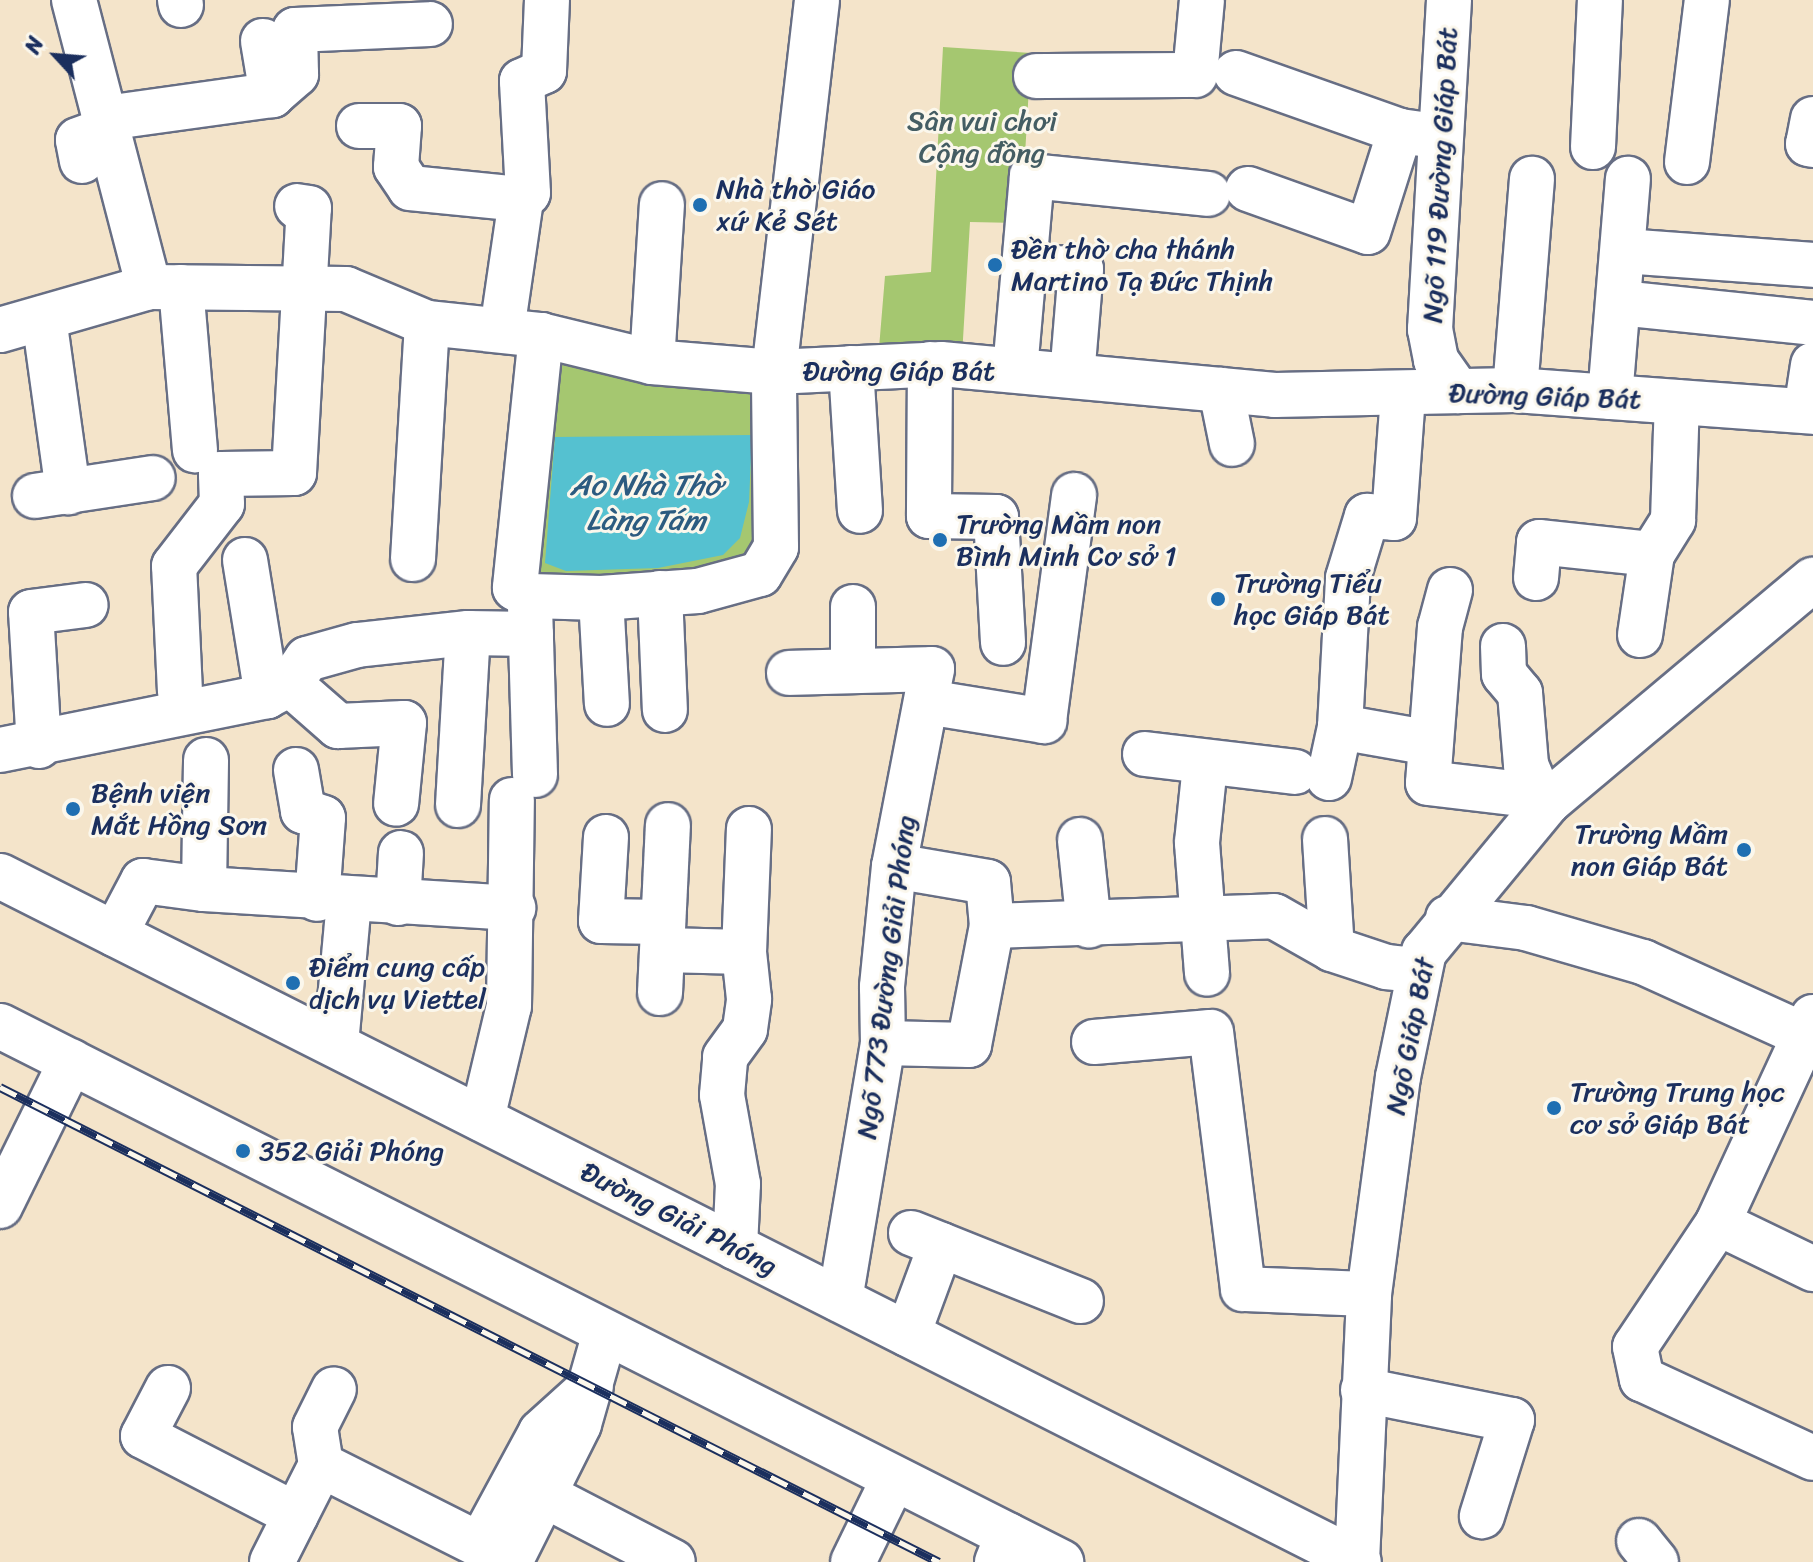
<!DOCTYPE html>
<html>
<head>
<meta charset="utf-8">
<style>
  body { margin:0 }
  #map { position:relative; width:1813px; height:1562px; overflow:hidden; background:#f4e4ca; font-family:Sriracha,sans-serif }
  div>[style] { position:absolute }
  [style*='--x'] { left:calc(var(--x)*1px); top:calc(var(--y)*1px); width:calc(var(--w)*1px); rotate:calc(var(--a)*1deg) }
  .green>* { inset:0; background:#a5c770 }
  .water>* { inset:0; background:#55c1d0 }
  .roads { filter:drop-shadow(2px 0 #676e84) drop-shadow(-2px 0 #676e84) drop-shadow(0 2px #676e84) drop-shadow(0 -2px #676e84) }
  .minor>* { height:44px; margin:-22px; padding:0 22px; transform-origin:22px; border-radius:22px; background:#fff }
  .major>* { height:44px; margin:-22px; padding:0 22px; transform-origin:22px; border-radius:22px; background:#fff }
  .rail>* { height:9px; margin-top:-4.5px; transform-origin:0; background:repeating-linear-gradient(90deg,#fbf7ec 0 18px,#1b2f5e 0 36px); box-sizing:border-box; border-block:2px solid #1b2f5e }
  .dots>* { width:22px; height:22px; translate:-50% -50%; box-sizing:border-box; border:4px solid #fbf7ec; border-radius:50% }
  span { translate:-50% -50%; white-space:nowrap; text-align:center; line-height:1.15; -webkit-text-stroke:6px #fbf7ec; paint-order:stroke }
  .park-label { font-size:28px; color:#445d63 }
  .street-label { font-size:28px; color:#1b2f5e }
  .poi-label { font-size:28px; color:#1b2f5e }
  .left { translate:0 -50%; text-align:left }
  .right { translate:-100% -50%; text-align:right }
  .water-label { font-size:30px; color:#2c5b80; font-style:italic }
  .north { position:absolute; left:16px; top:16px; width:80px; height:80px; -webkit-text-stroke:6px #fbf7ec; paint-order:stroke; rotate:296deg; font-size:22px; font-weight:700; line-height:32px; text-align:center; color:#1b2f5e }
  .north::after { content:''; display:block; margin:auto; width:28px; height:36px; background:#1b2f5e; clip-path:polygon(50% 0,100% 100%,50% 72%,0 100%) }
</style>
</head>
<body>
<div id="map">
  <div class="green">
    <i style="clip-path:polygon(943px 47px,1031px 53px,1021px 223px,970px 222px,962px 356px,878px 360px,885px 276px,931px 272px)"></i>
    <i style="clip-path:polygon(573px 363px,763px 383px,770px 540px,750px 568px,534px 592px,553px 365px)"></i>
  </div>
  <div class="water">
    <i style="clip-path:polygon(752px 435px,749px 502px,740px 538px,723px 555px,658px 568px,566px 571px,545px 563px,555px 437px)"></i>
  </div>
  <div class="roads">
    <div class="minor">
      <i style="--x:74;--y:0;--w:297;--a:75.4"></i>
      <i style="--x:180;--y:0;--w:5;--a:79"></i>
      <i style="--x:1449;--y:0;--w:330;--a:93.3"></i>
      <i style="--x:1430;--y:329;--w:32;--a:79"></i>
      <i style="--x:1436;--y:360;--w:38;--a:55"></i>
      <i style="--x:263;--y:41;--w:55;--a:80.5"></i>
      <i style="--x:1236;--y:73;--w:174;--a:19.5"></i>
      <i style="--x:1400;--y:131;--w:27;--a:8"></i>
      <i style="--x:1036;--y:76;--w:159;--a:-0.4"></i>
      <i style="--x:1195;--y:75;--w:75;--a:-84.7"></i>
      <i style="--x:106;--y:118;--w:168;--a:-7.9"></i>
      <i style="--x:272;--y:95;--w:32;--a:-41"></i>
      <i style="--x:296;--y:74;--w:44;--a:-91.3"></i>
      <i style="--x:295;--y:30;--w:135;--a:-2.5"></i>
      <i style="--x:1813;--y:119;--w:25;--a:101"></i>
      <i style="--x:1808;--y:144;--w:5;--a:11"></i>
      <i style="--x:359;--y:126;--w:40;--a:0"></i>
      <i style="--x:399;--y:126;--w:41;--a:94.2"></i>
      <i style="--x:396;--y:167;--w:25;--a:56"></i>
      <i style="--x:410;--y:188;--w:112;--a:5.7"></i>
      <i style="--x:1593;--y:147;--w:147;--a:-87.3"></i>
      <i style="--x:82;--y:161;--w:21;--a:-101"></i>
      <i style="--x:78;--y:140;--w:33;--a:-20"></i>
      <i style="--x:1687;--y:162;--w:163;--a:-83"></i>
      <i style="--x:1248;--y:189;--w:127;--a:19.7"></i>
      <i style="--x:1368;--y:232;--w:106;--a:-72.4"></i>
      <i style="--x:1624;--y:251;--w:190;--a:4.2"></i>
      <i style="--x:1024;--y:267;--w:57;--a:2"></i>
      <i style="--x:1081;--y:269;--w:107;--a:94.8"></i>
      <i style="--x:181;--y:287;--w:164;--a:85.1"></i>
      <i style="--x:1620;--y:303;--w:194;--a:5.9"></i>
      <i style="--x:44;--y:318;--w:176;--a:82.1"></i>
      <i style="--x:0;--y:330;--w:155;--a:-16.1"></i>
      <i style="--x:149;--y:287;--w:197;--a:0.6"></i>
      <i style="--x:346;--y:289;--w:88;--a:22.8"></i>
      <i style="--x:427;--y:323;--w:115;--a:6"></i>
      <i style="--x:541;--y:335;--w:114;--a:13.7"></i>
      <i style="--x:652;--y:362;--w:122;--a:4.7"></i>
      <i style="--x:774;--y:372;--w:167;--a:-2.7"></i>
      <i style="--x:941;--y:364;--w:335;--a:5.3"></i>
      <i style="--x:1275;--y:395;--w:240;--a:-1.2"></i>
      <i style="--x:1515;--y:390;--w:299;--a:4.2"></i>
      <i style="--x:502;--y:330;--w:132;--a:-81.7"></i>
      <i style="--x:521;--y:199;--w:9;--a:-41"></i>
      <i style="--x:528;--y:193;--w:112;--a:-93.1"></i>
      <i style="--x:522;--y:81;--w:24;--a:-24"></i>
      <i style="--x:544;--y:71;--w:71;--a:-87.6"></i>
      <i style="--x:541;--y:335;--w:254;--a:95.9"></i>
      <i style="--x:515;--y:588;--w:17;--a:28"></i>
      <i style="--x:530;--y:596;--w:71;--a:1.6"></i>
      <i style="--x:601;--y:598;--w:97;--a:-4.1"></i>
      <i style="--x:698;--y:591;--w:64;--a:-15.3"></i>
      <i style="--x:760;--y:574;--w:31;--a:-59"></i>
      <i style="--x:776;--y:547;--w:175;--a:-90.7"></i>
      <i style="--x:774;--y:372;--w:374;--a:-83.4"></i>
      <i style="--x:652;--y:362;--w:158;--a:-86.4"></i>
      <i style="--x:930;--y:364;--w:152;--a:90.4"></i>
      <i style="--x:929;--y:516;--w:67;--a:0.9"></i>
      <i style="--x:996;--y:517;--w:126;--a:86.8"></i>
      <i style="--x:851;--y:368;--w:143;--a:86.4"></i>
      <i style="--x:1015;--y:370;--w:195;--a:-85"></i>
      <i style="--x:1032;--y:176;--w:177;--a:5.8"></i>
      <i style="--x:1221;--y:390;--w:55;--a:78.5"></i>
      <i style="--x:1515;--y:390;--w:212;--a:-85.4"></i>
      <i style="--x:1610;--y:397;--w:219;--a:-85.3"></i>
      <i style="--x:1806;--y:411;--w:47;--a:-81.3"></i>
      <i style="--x:35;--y:496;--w:119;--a:-8.7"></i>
      <i style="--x:413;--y:559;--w:236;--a:-86.6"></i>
      <i style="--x:245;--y:560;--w:138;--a:80.8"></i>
      <i style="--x:1536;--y:578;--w:36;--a:-85"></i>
      <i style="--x:1539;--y:542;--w:114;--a:6.1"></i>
      <i style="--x:1450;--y:590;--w:38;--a:105"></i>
      <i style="--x:1440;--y:627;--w:156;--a:94.4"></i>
      <i style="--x:1428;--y:783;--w:112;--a:6.7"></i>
      <i style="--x:660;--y:593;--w:117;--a:87.6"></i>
      <i style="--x:601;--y:598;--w:106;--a:86.8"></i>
      <i style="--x:530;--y:606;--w:169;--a:88.3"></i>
      <i style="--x:1640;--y:635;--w:82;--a:-81.6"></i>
      <i style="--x:1652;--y:554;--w:40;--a:-58"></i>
      <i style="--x:1673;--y:520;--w:118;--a:-88.1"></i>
      <i style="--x:1503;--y:646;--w:28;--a:88"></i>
      <i style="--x:1504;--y:674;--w:25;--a:50"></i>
      <i style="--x:1520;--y:693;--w:72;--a:85.2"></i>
      <i style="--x:1526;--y:765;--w:34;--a:67"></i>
      <i style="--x:1539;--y:796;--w:11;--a:34"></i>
      <i style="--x:853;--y:671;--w:64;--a:-90"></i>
      <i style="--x:789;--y:673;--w:143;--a:-1.6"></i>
      <i style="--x:932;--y:669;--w:201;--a:100.9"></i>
      <i style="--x:894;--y:866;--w:122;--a:95.7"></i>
      <i style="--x:882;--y:987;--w:56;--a:89"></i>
      <i style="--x:883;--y:1043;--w:260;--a:99.5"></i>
      <i style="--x:290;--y:684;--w:64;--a:41.2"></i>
      <i style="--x:338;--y:726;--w:66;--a:-2.6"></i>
      <i style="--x:404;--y:723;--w:81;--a:95.6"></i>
      <i style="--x:180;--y:692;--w:126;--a:-92.7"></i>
      <i style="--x:174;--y:566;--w:78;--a:-52.3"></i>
      <i style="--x:222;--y:504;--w:30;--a:-92"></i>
      <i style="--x:221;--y:474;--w:73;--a:-0.8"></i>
      <i style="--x:294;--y:473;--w:265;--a:-86.8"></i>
      <i style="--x:309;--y:208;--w:12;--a:-171"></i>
      <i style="--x:927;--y:702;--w:119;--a:9.2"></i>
      <i style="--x:1044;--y:721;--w:228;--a:-82.4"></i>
      <i style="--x:1340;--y:727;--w:92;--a:10"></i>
      <i style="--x:39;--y:746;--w:134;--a:-93.4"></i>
      <i style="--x:31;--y:612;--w:55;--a:-7.3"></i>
      <i style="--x:0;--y:750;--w:272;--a:-11.4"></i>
      <i style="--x:267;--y:696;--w:26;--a:-28"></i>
      <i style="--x:290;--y:684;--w:30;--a:-56"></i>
      <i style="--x:307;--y:659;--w:52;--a:-15.6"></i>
      <i style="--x:357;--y:645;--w:112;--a:-6.2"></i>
      <i style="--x:468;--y:633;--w:63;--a:0.9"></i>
      <i style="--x:1145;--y:754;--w:151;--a:6.8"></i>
      <i style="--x:1205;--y:765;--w:78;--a:95.9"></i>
      <i style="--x:1197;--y:843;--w:131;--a:85.6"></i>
      <i style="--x:296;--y:770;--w:42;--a:80.3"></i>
      <i style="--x:303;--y:811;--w:21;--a:19"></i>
      <i style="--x:323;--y:818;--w:81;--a:94.2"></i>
      <i style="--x:1329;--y:778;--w:52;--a:-77.8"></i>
      <i style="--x:1340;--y:727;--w:149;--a:-86.9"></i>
      <i style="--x:1348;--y:578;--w:65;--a:-73"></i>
      <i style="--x:1367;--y:516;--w:27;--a:4"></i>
      <i style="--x:1394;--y:518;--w:124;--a:-85.8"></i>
      <i style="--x:458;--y:805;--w:172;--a:-86.7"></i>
      <i style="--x:606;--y:837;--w:84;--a:93.4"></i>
      <i style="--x:601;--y:921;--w:62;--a:0.9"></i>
      <i style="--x:1325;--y:839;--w:110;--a:86.4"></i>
      <i style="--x:1080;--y:840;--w:86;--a:84"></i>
      <i style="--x:204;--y:889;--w:310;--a:3.5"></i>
      <i style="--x:398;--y:903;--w:50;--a:-86.6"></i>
      <i style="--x:1448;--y:918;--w:79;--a:7.3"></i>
      <i style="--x:1526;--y:928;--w:122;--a:16.2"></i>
      <i style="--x:1643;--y:962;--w:187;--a:24.4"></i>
      <i style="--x:992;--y:926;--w:282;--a:-2"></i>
      <i style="--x:1274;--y:916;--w:67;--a:29.6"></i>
      <i style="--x:1332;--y:949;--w:57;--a:18.4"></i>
      <i style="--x:1386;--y:967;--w:31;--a:6"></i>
      <i style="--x:115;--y:934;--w:60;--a:-62.2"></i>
      <i style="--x:143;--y:881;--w:62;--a:7.5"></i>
      <i style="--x:204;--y:889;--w:129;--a:-89.1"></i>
      <i style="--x:663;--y:950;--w:81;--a:1.4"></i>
      <i style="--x:660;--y:993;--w:168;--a:-87.3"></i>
      <i style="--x:1813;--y:1017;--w:227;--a:114.8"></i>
      <i style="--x:1718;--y:1223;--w:149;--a:123.8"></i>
      <i style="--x:1635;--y:1347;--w:33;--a:78"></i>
      <i style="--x:1642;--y:1379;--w:188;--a:24.8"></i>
      <i style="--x:1094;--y:1042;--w:117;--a:-4.9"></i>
      <i style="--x:1211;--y:1032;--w:259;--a:82.9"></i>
      <i style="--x:1243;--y:1289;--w:126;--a:2.3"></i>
      <i style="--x:883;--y:1043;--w:86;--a:1.3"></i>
      <i style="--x:969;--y:1045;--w:121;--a:-79.1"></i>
      <i style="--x:992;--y:926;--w:44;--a:-95.2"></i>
      <i style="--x:988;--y:882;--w:95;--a:-170.3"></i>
      <i style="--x:336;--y:1044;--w:144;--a:-84.8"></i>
      <i style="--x:482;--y:1119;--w:116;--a:-76.6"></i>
      <i style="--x:509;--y:1006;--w:206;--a:-89.2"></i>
      <i style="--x:0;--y:1206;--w:161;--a:-63.8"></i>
      <i style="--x:1718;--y:1223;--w:106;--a:25.8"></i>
      <i style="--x:911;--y:1233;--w:183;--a:21.8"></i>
      <i style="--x:735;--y:1247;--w:63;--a:-87.3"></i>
      <i style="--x:738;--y:1184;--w:90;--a:-100.2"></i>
      <i style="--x:722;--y:1095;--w:38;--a:-85"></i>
      <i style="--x:725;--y:1057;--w:34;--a:-54"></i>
      <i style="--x:745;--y:1029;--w:30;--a:-82"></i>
      <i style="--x:749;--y:999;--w:47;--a:-96.1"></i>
      <i style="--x:744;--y:952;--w:123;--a:-87.7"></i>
      <i style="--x:908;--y:1334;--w:95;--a:-69.7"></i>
      <i style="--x:168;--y:1388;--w:54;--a:117.5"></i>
      <i style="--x:143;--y:1436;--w:172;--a:27.3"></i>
      <i style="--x:1363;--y:1390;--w:152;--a:11.4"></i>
      <i style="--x:1512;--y:1420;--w:101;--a:107.4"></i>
      <i style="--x:321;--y:1465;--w:38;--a:-99"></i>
      <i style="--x:315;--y:1427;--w:42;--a:-63.4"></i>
      <i style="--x:544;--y:1495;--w:145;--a:27.4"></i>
      <i style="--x:1639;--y:1541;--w:27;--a:51"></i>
      <i style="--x:1357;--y:1561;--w:267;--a:-87.4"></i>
      <i style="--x:1369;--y:1294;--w:219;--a:-82.4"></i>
      <i style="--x:1398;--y:1077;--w:128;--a:-78.3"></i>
      <i style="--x:1424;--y:952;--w:195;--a:-50.4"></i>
      <i style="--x:1548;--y:802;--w:346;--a:-40"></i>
      <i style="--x:272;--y:1562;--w:109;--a:-63.2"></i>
      <i style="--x:321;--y:1465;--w:178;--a:26.7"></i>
      <i style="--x:480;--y:1545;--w:128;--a:-61.6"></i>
      <i style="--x:541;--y:1432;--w:67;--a:-42"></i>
      <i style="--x:510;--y:1562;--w:154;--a:-63.4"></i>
      <i style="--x:579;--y:1424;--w:95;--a:-74.1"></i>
      <i style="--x:853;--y:1562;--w:93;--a:-64"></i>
      <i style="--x:997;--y:1562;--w:29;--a:-68"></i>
    </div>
    <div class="major">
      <i style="--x:0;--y:876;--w:1522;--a:26.78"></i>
      <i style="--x:0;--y:1026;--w:1189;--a:26.8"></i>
    </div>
  </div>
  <div class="rail">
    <i style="--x:0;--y:1087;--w:1052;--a:26.83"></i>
  </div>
  <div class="dots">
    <i style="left:700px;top:205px;background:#1f6fb2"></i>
    <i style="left:995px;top:265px;background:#1f6fb2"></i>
    <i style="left:940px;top:540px;background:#1f6fb2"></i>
    <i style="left:1218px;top:599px;background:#1f6fb2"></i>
    <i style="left:73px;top:809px;background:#1f6fb2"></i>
    <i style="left:1744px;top:850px;background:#1f6fb2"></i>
    <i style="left:293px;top:983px;background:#1f6fb2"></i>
    <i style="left:1554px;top:1108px;background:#1f6fb2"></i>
    <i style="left:243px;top:1151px;background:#1f6fb2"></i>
  </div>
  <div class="park-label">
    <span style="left:982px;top:137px">Sân vui chơi<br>Cộng đồng</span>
  </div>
  <div class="street-label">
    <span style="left:1440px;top:175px;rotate:-87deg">Ngõ 119 Đường Giáp Bát</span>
    <span style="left:899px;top:371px">Đường Giáp Bát</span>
    <span style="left:1545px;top:396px;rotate:2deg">Đường Giáp Bát</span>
    <span style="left:886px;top:977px;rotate:-83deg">Ngõ 773 Đường Giải Phóng</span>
    <span style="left:1410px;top:1036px;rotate:-79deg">Ngõ Giáp Bát</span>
    <span style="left:679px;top:1219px;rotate:27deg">Đường Giải Phóng</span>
  </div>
  <div class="poi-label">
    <span class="left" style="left:716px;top:205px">Nhà thờ Giáo<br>xứ Kẻ Sét</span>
    <span class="left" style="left:1011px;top:265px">Đền thờ cha thánh<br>Martino Tạ Đức Thịnh</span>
    <span class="left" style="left:956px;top:540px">Trường Mầm non<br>Bình Minh Cơ sở 1</span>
    <span class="left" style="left:1234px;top:599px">Trường Tiểu<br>học Giáp Bát</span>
    <span class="left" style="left:91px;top:809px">Bệnh viện<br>Mắt Hồng Sơn</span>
    <span class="right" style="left:1728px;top:850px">Trường Mầm<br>non Giáp Bát</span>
    <span class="left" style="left:309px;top:983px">Điểm cung cấp<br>dịch vụ Viettel</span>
    <span class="left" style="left:1570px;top:1108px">Trường Trung học<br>cơ sở Giáp Bát</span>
    <span class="left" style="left:259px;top:1151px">352 Giải Phóng</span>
  </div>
  <div class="water-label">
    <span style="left:646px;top:502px">Ao Nhà Thờ<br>Làng Tám</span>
  </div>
  <div class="north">N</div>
</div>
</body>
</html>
